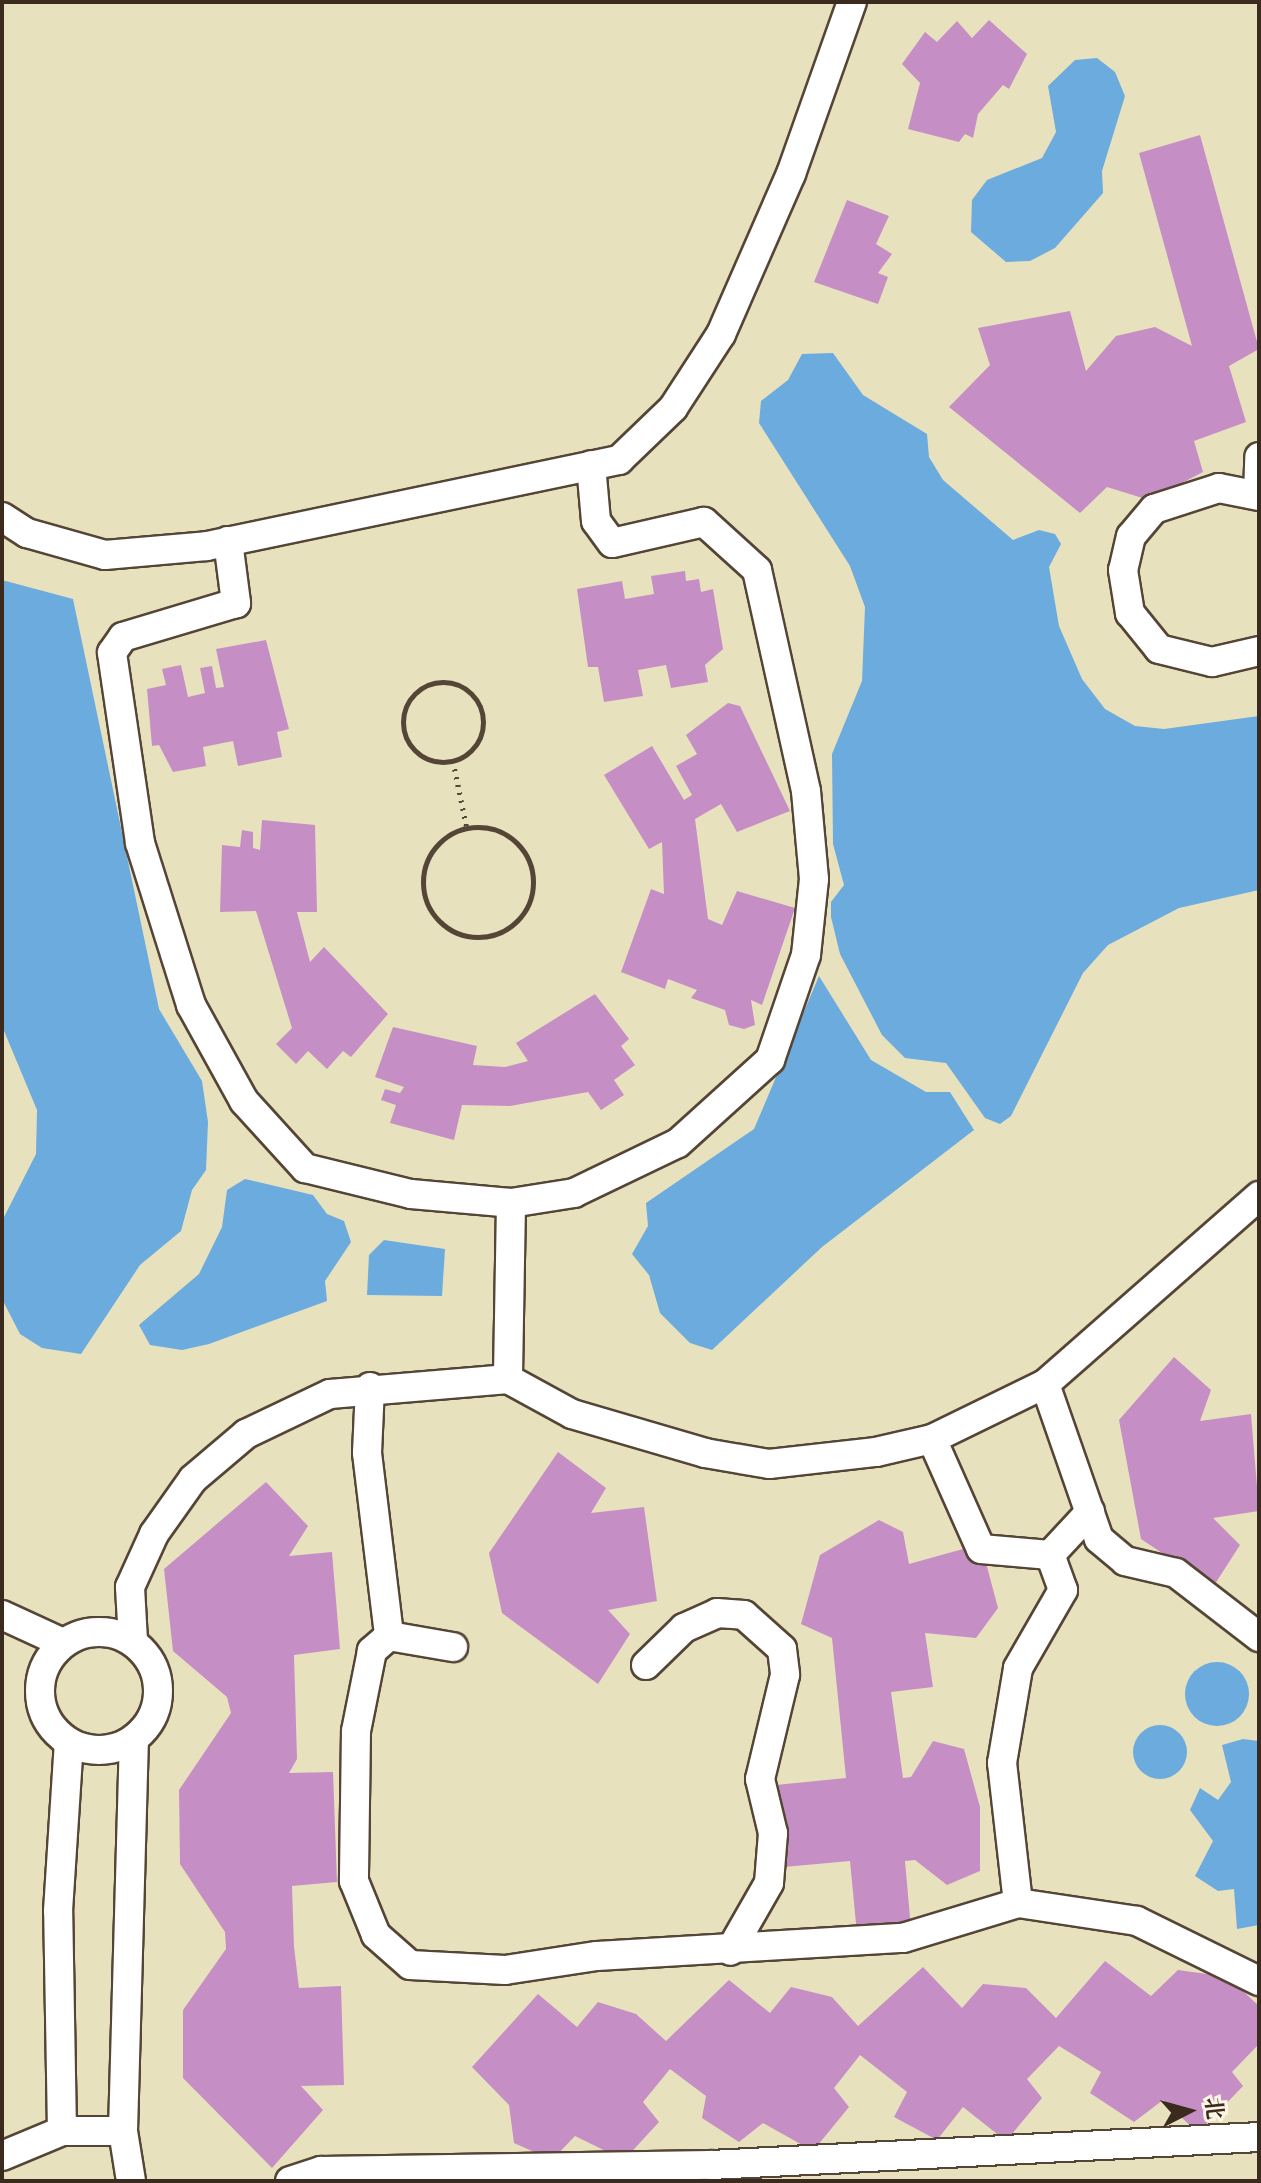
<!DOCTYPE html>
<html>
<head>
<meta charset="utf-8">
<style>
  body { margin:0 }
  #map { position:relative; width:1261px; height:2183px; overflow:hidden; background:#e8e1be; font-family:"Old Standard TT","Noto Serif SC",serif }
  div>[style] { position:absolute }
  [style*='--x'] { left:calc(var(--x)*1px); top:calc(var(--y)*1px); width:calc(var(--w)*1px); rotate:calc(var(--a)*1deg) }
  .water>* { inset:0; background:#6babde }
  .round { border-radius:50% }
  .building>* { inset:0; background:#c58fc5 }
  .path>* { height:5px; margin-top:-2.5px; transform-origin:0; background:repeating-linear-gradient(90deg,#554536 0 2px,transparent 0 8px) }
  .path>.ring { margin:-2.5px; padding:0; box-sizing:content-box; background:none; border:5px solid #554536; border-radius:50% }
  .roads { filter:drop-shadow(2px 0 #554536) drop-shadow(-2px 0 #554536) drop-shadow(0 2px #554536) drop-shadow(0 -2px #554536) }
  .minor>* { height:28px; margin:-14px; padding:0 14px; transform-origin:14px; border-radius:14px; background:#fff }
  .minor>.ring { margin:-14px; padding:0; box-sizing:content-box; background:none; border:28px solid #fff; border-radius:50% }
  span { translate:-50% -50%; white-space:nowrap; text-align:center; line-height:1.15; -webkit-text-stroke:7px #fcf5e5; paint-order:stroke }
  .frame { position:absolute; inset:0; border:4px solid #3b2a1e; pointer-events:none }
  .north { position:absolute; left:1149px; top:2071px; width:80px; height:80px; -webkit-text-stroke:6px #fcf5e5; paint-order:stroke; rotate:84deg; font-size:22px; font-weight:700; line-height:32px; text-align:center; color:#3b2a1e }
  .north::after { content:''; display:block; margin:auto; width:28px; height:36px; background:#3b2a1e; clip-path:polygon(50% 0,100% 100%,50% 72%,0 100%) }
</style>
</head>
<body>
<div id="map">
  <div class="water">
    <i style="clip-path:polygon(1097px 58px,1115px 72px,1125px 96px,1102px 171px,1103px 193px,1055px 248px,1030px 261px,1006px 262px,971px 232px,972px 200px,987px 180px,1042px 158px,1056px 132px,1048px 86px,1075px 60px)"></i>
    <i style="clip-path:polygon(833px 353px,863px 395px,927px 434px,929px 457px,943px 480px,1013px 540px,1039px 530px,1055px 534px,1061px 544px,1049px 567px,1059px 626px,1082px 679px,1105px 709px,1135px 726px,1164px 729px,1259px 716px,1259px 890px,1179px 908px,1108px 945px,1083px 973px,1011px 1116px,1000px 1124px,985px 1118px,946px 1063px,905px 1058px,882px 1035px,840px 954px,831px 917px,831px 902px,844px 885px,833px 844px,832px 754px,862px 681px,865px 607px,850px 566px,759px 423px,761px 401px,788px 380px,802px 354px)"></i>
    <i style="clip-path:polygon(2px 580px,73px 599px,159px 1009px,202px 1081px,208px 1122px,206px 1170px,192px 1190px,181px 1231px,140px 1265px,81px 1354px,42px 1348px,20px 1334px,2px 1299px,2px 1221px,36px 1154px,37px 1110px,2px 1026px)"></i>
    <i style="clip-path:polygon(819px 976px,871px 1060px,926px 1092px,950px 1092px,974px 1130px,822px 1247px,712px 1350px,690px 1343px,660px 1313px,649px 1275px,632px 1254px,648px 1226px,646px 1203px,754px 1129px)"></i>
    <i style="clip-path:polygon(245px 1179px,313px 1195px,327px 1214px,344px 1221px,351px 1242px,325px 1281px,327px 1301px,209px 1344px,182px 1350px,150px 1345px,139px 1325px,199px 1274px,222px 1227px,227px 1190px)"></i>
    <i style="clip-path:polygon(384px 1240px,445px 1249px,442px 1296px,367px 1295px,369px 1255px)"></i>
    <i class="round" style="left:1185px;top:1662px;width:64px;height:64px"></i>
    <i class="round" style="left:1133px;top:1725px;width:54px;height:54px"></i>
    <i style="clip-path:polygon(1243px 1739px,1259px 1741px,1259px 1925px,1237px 1929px,1234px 1889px,1218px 1891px,1195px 1876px,1213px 1841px,1190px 1810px,1200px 1788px,1218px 1800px,1231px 1782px,1222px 1745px)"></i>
  </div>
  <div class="building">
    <i style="clip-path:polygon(989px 20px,1027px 54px,1009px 89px,1003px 85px,978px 114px,973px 138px,965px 134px,959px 142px,908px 129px,920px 83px,902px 64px,925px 32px,937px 42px,957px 21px,972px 38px)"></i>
    <i style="clip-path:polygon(1200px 135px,1259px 349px,1229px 366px,1246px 422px,1194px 441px,1203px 472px,1149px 500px,1107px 487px,1080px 513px,949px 407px,990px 365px,978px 328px,1070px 311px,1086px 371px,1116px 336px,1155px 327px,1192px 346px,1139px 153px)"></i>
    <i style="clip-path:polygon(847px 200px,889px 216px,876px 244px,892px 254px,878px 273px,888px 277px,878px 304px,814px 282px)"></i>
    <i style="clip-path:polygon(685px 571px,686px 581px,699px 579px,701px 592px,713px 589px,723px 649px,705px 665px,708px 682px,671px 688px,666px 665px,638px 670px,643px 696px,604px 702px,598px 667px,588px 667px,577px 589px,622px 581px,625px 599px,654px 594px,651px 576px)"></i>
    <i style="clip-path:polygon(266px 640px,289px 729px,277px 732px,282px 757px,238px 766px,233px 741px,203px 747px,206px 766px,173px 772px,159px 745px,152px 746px,147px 689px,166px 685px,162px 669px,181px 665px,188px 697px,205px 693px,200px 668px,212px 666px,216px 688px,224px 687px,216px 649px)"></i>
    <i style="clip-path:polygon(728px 703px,740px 706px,790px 811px,737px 832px,721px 804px,695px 819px,708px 919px,722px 925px,737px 891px,795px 908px,762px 1005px,751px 1000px,755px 1025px,744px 1029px,729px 1025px,725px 1010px,691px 998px,697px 990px,668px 979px,665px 989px,621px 972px,651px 889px,664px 894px,662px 842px,649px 849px,604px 775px,652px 746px,684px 800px,692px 795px,676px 766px,697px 754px,686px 735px)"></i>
    <i style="clip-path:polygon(262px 820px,315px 825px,317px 912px,297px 912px,310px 962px,324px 947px,388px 1014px,351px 1057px,343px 1051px,327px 1069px,308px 1051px,296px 1064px,276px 1044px,292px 1028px,256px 911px,220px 912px,222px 845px,240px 847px,242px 830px,253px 832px,253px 848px,260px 850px)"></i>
    <i style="clip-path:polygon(595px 994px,629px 1039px,621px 1046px,635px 1065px,614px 1080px,624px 1095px,601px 1110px,588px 1092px,510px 1106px,462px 1105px,454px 1140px,390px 1123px,396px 1105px,381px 1100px,385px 1089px,400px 1093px,404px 1087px,375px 1077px,393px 1027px,477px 1046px,473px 1065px,505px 1067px,528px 1061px,516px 1043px)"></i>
    <i style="clip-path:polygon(1174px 1357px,1211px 1390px,1200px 1421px,1251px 1414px,1259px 1511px,1213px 1518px,1240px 1545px,1213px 1587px,1141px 1539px,1119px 1420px)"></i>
    <i style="clip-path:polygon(558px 1452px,606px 1488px,591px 1513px,644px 1507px,657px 1601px,608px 1610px,630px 1634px,598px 1684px,502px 1613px,489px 1553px)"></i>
    <i style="clip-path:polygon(266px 1482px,308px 1526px,289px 1556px,332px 1552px,340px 1649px,294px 1655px,297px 1759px,289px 1773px,333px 1772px,337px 1882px,292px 1886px,294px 1947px,299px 1988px,341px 1986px,344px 2085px,301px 2086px,323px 2110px,272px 2168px,183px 2078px,183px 2010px,226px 1949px,225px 1932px,180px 1864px,179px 1790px,231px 1713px,227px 1697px,173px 1651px,164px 1569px)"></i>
    <i style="clip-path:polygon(879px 1520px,903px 1532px,909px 1564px,963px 1549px,985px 1559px,998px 1608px,976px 1638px,925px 1633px,933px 1687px,891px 1692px,903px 1778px,911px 1777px,933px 1741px,964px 1749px,980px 1807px,980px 1871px,947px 1885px,915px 1860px,905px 1861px,911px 1929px,857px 1934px,850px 1861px,784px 1867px,776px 1785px,846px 1778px,832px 1638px,801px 1624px,820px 1555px)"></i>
    <i style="clip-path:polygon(1105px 1961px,1151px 1996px,1178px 1970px,1228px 1977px,1259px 2006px,1259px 2044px,1232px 2072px,1243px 2086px,1198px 2133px,1163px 2100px,1134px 2122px,1090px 2093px,1101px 2072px,1059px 2046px,1027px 2079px,1042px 2098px,1006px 2141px,963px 2107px,937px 2140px,894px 2117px,907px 2092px,860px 2055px,834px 2088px,849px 2107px,813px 2151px,763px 2123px,739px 2142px,702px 2118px,706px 2096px,670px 2069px,643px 2102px,659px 2122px,624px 2160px,575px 2136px,552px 2160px,514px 2143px,509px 2105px,472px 2067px,538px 1994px,577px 2027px,598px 2002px,636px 2014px,666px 2041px,729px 1980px,770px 2013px,791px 1987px,832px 1997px,858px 2026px,923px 1967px,962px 2008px,983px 1984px,1026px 1988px,1056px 2018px)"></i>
  </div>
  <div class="path">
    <i class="ring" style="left:403px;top:682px;width:75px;height:75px"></i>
    <i style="--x:453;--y:761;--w:69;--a:78.4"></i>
    <i class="ring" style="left:423px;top:827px;width:105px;height:105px"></i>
  </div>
  <div class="roads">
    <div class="minor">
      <i style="--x:1258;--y:495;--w:38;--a:-88"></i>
      <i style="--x:1259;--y:496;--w:41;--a:-168.7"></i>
      <i style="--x:1219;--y:488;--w:68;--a:162.1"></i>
      <i style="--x:1154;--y:509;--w:35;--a:130"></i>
      <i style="--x:1131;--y:536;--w:35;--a:103"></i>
      <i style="--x:1123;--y:570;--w:44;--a:80.8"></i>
      <i style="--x:1130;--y:613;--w:46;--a:51.1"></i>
      <i style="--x:1159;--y:649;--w:55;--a:13.8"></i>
      <i style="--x:1212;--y:662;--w:48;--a:-13.2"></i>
      <i style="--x:2;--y:517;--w:30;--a:33"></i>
      <i style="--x:27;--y:533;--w:81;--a:15.8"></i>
      <i style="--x:105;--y:555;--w:102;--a:-5"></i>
      <i style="--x:207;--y:546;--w:421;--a:-11.8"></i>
      <i style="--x:619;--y:460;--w:75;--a:-43.9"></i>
      <i style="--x:673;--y:408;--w:88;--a:-57"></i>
      <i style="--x:721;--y:334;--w:175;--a:-66.4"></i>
      <i style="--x:791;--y:174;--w:182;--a:-70.5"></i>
      <i style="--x:228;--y:541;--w:63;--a:82.6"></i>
      <i style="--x:236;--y:603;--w:118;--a:163.3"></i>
      <i style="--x:123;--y:637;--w:19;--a:125"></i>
      <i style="--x:112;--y:653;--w:192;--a:81.6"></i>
      <i style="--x:140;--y:843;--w:170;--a:72.5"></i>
      <i style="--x:191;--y:1005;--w:110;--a:61.1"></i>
      <i style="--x:244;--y:1101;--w:91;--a:47.7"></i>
      <i style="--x:305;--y:1168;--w:109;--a:13.8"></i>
      <i style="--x:411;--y:1194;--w:100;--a:5.1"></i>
      <i style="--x:511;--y:1203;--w:176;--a:91"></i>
      <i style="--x:511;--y:1203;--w:64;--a:-9"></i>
      <i style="--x:574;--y:1193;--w:115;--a:-25.7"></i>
      <i style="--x:678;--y:1143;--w:124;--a:-42.1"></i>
      <i style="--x:770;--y:1060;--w:111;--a:-71.1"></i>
      <i style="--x:806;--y:955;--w:76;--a:-84"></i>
      <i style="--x:814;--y:879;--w:88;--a:-95.2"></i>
      <i style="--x:806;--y:791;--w:226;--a:-102.5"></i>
      <i style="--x:757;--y:570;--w:72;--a:-137.8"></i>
      <i style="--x:704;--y:522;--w:94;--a:167.1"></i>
      <i style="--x:612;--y:543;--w:27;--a:-126"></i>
      <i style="--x:596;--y:521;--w:56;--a:-95.1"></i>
      <i style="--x:1045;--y:1384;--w:164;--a:70.8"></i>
      <i style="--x:1099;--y:1539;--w:34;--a:40"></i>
      <i style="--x:1125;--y:1561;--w:52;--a:13.2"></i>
      <i style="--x:1176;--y:1573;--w:105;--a:37.6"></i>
      <i style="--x:370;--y:1387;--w:66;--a:92.6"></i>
      <i style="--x:367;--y:1453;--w:184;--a:83.1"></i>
      <i style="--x:389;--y:1636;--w:23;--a:139"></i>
      <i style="--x:372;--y:1651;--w:82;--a:101.3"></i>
      <i style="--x:356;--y:1731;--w:150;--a:90.8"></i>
      <i style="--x:354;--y:1881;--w:58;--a:67.8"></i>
      <i style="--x:376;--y:1935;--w:45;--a:41.4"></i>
      <i style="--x:410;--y:1965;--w:95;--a:3"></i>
      <i style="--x:505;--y:1970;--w:93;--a:-8.7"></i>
      <i style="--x:597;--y:1956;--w:307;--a:-3.4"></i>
      <i style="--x:903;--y:1938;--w:120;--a:-16.9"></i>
      <i style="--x:1018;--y:1903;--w:120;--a:8.6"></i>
      <i style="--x:1137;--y:1921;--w:136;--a:26.2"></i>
      <i style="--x:932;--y:1439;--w:120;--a:66"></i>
      <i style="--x:981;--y:1549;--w:69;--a:5"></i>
      <i style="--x:1050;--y:1555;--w:59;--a:-47.1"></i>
      <i style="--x:2;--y:1615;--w:67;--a:24.7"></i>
      <i class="ring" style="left:40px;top:1632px;width:90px;height:90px"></i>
      <i style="--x:389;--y:1636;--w:65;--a:9.8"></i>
      <i style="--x:133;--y:1641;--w:54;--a:-93.2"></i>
      <i style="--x:130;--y:1587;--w:58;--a:-65.6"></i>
      <i style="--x:154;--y:1534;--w:67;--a:-54.7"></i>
      <i style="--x:193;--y:1479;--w:70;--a:-40.3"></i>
      <i style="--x:246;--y:1434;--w:93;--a:-25.5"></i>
      <i style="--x:330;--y:1394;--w:179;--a:-4.8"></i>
      <i style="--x:508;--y:1379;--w:73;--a:28.7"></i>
      <i style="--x:572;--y:1414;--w:139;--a:16.3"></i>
      <i style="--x:705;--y:1453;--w:65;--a:9.8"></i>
      <i style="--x:769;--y:1464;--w:108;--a:-6.4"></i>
      <i style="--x:876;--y:1452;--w:57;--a:-13.1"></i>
      <i style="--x:932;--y:1439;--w:126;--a:-26"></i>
      <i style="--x:1045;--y:1384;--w:285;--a:-41.3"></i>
      <i style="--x:646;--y:1665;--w:53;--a:-44.2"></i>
      <i style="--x:684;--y:1628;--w:36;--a:-24"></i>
      <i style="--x:717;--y:1613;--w:27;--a:4"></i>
      <i style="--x:744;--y:1615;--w:51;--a:41.8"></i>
      <i style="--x:782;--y:1649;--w:26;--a:83"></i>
      <i style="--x:785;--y:1675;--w:107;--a:103.5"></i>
      <i style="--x:760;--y:1779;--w:56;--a:76.5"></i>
      <i style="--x:773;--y:1833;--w:50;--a:94.6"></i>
      <i style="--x:769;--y:1883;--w:78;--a:119.8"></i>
      <i style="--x:1018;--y:1903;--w:141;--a:-96.5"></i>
      <i style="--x:1002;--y:1763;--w:96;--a:-80.4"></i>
      <i style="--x:1018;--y:1668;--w:90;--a:-60"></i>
      <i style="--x:1063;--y:1590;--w:37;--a:-110"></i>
      <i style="--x:62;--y:2131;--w:61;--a:0"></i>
      <i style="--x:2;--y:2156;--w:65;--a:-22.6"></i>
      <i style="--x:62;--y:2131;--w:220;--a:-91"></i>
      <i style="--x:58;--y:1911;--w:169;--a:-86.3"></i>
      <i style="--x:131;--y:2181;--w:51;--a:-99.1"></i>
      <i style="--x:123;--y:2131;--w:392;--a:-88.4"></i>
      <i style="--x:290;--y:2181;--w:33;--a:-18"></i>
      <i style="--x:321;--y:2171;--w:390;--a:-0.9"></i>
      <i style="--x:711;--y:2165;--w:549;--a:-2.92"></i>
    </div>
  </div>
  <div class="frame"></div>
  <div class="north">北</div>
</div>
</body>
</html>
